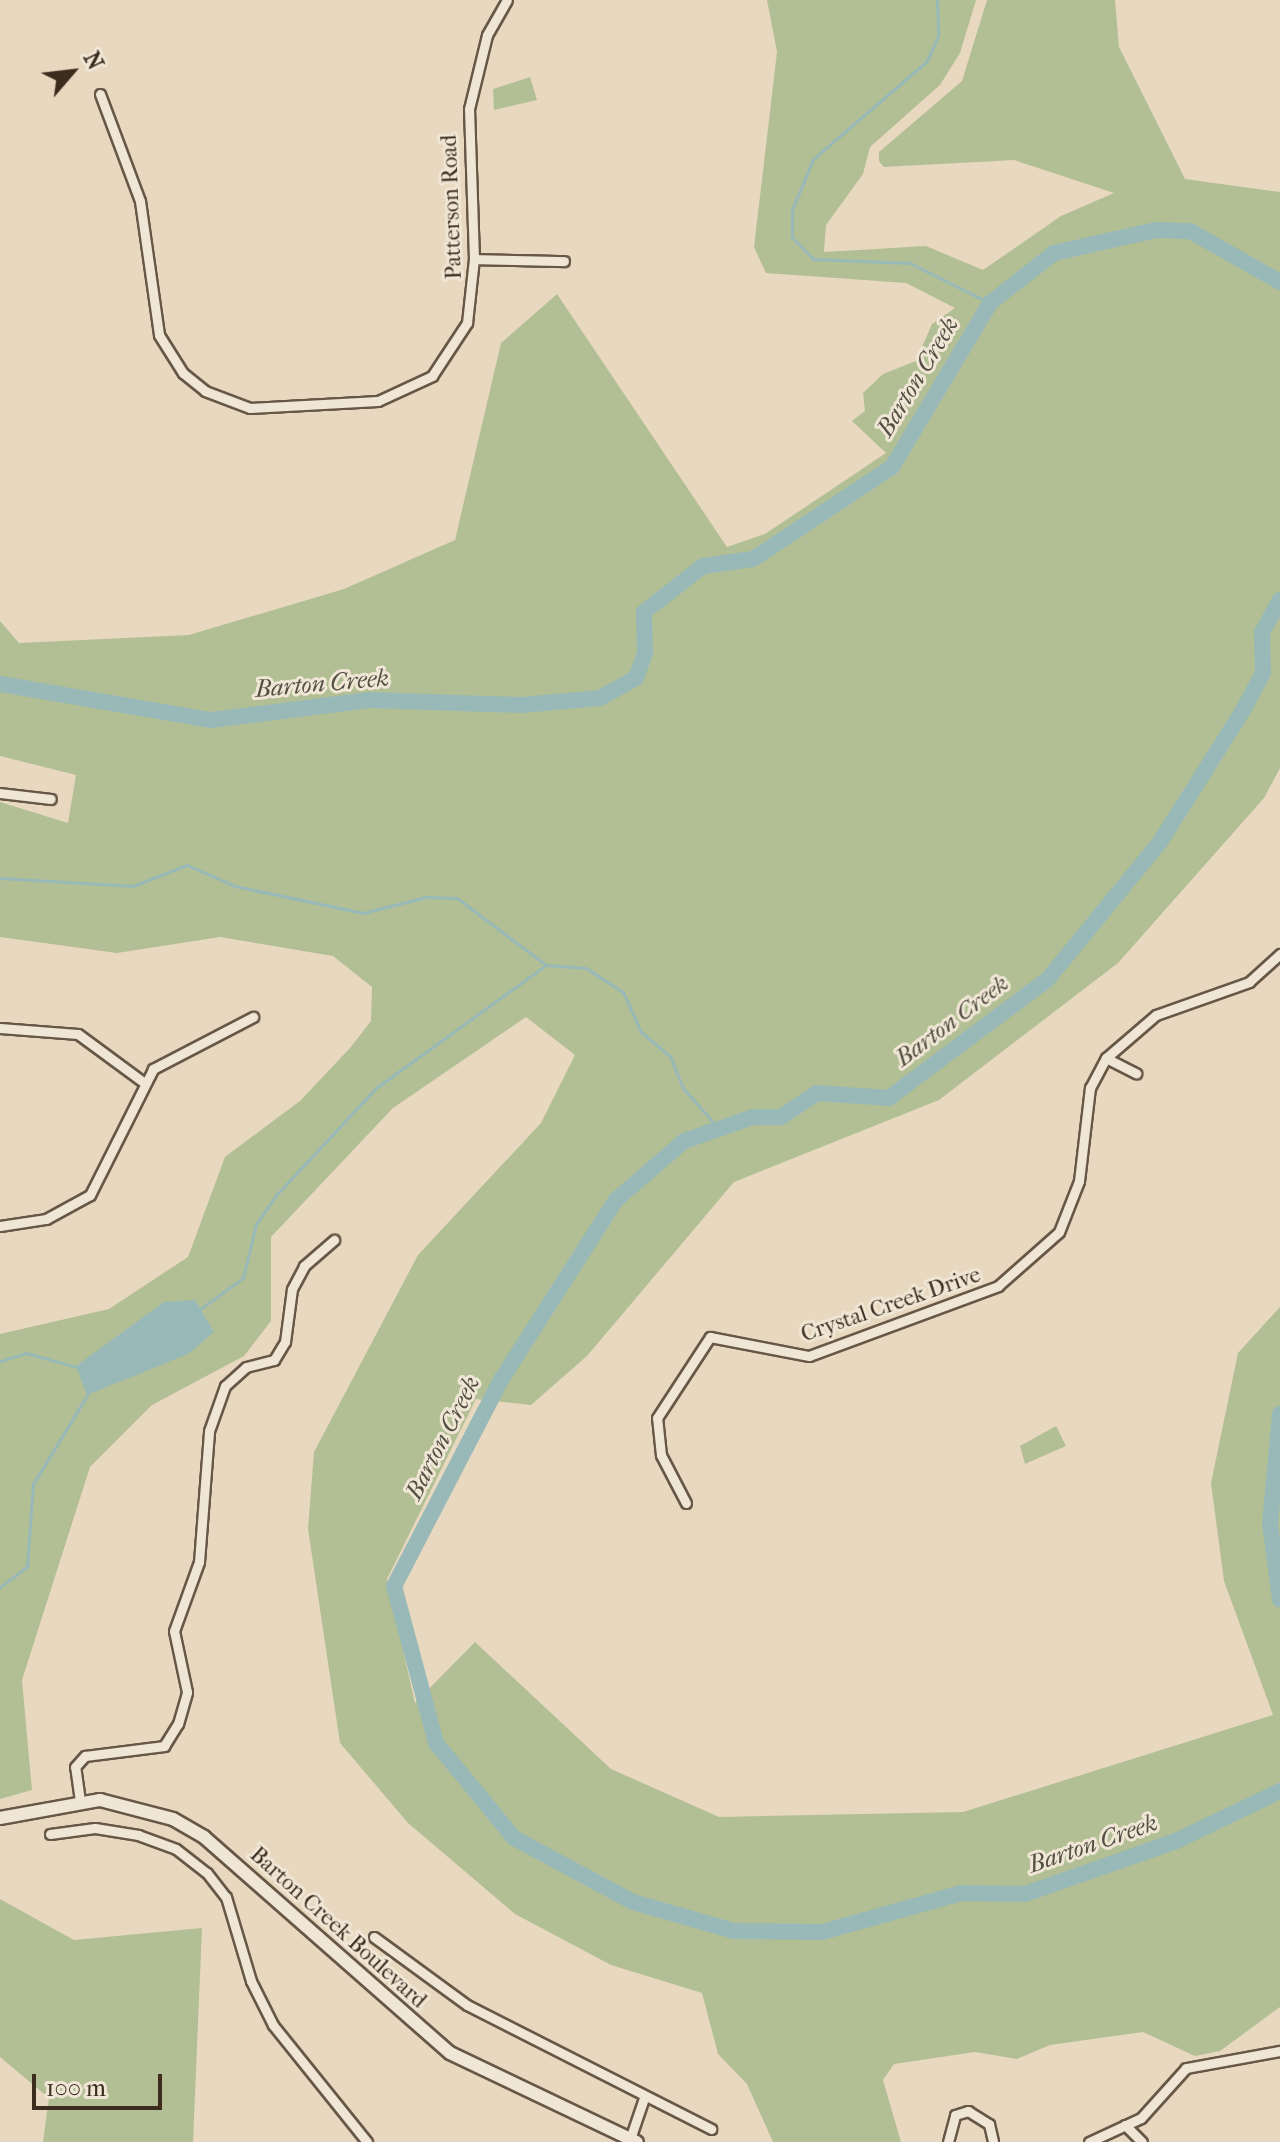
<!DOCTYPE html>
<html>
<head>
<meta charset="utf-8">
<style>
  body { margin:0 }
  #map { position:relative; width:1280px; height:2142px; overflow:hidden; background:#e8d8bf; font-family:"IM FELL French Canon",serif }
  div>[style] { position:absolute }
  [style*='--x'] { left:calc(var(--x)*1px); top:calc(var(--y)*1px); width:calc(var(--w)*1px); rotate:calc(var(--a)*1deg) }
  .green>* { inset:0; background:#b2bf95 }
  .water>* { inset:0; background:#98b9b7 }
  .stream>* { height:3px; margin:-1.5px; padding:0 1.5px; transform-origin:1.5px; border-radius:1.5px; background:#98b9b7 }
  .river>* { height:16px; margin:-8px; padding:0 8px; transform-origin:8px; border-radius:8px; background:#98b9b7 }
  .roads { filter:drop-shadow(2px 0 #675746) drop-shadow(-2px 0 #675746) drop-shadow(0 2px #675746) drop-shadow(0 -2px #675746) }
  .street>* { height:9px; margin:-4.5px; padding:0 4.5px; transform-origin:4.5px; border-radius:4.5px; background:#f0e6d5 }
  .secondary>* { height:12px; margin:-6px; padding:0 6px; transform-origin:6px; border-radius:6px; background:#f0e6d5 }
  span { translate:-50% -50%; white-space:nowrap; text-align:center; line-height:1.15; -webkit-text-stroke:6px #f0e6d5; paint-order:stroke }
  .street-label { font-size:22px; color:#3c2c1e }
  .water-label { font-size:24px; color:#534f44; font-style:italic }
  .north { position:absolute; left:32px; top:32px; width:80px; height:80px; -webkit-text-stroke:6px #f0e6d5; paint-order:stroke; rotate:62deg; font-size:22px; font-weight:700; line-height:32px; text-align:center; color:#3c2c1e }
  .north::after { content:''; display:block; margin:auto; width:28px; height:36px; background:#3c2c1e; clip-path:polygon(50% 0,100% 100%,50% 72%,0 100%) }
  .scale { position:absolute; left:32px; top:2074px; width:130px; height:36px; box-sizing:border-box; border:4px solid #3c2c1e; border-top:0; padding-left:10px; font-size:24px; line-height:28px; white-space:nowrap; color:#3c2c1e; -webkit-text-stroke:6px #f0e6d5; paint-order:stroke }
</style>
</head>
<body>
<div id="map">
  <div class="green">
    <i style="clip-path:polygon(767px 0,976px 0,960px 53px,940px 85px,870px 147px,863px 174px,826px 225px,824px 252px,926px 246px,983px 270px,1061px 216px,1114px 193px,1014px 160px,884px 167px,879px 161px,879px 152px,962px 81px,987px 0,1115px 0,1119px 47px,1185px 179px,1280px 192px,1280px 768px,1264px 798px,1118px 963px,939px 1100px,734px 1182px,587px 1356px,531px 1405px,476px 1399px,387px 1579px,415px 1703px,475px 1642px,611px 1769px,719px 1817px,963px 1812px,1273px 1715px,1224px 1581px,1211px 1483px,1238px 1353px,1280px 1307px,1280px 2007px,1220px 2051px,1195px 2056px,1143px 2032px,1050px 2045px,1017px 2059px,975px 2052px,894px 2064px,883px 2080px,901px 2142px,773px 2142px,747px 2084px,718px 2054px,702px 1993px,611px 1965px,515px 1914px,408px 1823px,340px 1743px,308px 1529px,314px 1452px,418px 1255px,541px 1123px,575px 1055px,526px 1017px,393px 1108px,271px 1237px,271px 1321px,244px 1356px,152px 1405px,90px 1467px,22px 1680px,32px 1790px,0 1799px,0 1334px,109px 1309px,188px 1257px,225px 1157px,300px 1101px,350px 1048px,371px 1021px,372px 987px,333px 956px,220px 937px,117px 953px,0 937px,0 802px,68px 823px,76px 775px,0 756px,0 621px,19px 643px,189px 635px,344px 589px,455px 540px,501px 343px,557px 294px,727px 547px,765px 534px,886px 453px,852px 421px,865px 411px,863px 393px,883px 374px,916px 361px,932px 324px,955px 308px,906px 283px,766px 273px,754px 247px,777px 52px)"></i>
    <i style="clip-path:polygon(530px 77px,537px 100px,494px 110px,493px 89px)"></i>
    <i style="clip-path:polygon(1056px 1426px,1066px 1446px,1025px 1464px,1020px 1446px)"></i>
    <i style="clip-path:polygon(0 1899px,74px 1940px,202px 1928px,193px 2142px,43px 2142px,49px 2098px,0 2057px)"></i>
  </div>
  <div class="water">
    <i style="clip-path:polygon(195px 1300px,214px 1332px,188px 1354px,87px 1395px,76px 1366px,164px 1302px)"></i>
  </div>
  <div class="stream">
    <i style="--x:937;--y:0;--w:36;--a:88"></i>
    <i style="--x:938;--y:36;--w:27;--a:114"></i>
    <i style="--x:927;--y:61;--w:150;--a:139.3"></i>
    <i style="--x:813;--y:159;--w:55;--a:112.4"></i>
    <i style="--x:792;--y:210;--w:27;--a:90"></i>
    <i style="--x:792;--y:237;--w:30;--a:46"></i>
    <i style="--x:813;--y:259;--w:97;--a:2.4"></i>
    <i style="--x:910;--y:263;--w:89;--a:26.6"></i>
    <i style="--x:0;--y:878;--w:133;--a:3.4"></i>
    <i style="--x:133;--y:886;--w:58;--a:-21.3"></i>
    <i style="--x:187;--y:865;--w:52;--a:23.6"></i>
    <i style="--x:235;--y:886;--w:131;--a:11.9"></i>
    <i style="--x:363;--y:913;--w:65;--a:-14.3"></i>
    <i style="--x:426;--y:897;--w:31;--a:2"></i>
    <i style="--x:457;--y:898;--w:111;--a:37"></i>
    <i style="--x:546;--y:965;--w:40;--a:4.3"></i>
    <i style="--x:586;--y:968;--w:44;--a:33"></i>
    <i style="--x:623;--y:992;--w:44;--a:65.8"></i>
    <i style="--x:641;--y:1032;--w:38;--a:40"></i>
    <i style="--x:670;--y:1056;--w:35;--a:68"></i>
    <i style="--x:683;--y:1088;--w:55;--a:48.7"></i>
    <i style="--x:200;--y:1309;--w:53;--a:-35.8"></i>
    <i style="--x:243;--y:1278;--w:56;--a:-76.5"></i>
    <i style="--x:256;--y:1224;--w:38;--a:-55"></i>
    <i style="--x:278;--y:1193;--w:144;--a:-47"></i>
    <i style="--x:376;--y:1088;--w:210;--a:-35.9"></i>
    <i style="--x:0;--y:1361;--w:27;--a:-17"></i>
    <i style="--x:26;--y:1353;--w:53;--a:15.4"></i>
    <i style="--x:0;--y:1587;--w:34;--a:-37"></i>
    <i style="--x:27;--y:1567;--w:83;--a:-85.9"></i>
    <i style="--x:33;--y:1484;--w:105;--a:-58.6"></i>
  </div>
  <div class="river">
    <i style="--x:1280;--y:600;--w:37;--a:119"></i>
    <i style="--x:1262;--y:632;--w:41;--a:88.6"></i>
    <i style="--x:1263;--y:673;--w:44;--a:118.3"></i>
    <i style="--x:1242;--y:712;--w:154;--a:122.2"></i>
    <i style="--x:1160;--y:842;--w:177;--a:129.3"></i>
    <i style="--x:1048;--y:979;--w:199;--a:143.2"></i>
    <i style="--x:889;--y:1098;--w:72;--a:-176"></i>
    <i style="--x:817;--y:1093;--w:43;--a:146.3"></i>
    <i style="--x:781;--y:1117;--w:28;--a:180"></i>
    <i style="--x:753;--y:1117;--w:73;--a:160.8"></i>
    <i style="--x:684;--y:1141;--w:90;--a:139.1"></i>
    <i style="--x:616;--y:1200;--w:211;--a:122.6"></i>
    <i style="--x:502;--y:1378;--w:234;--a:117.4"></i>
    <i style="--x:394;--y:1586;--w:163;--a:75"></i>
    <i style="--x:436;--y:1743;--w:123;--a:50.6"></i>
    <i style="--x:514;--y:1838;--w:135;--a:28.3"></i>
    <i style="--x:633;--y:1902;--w:105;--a:16"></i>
    <i style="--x:734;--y:1931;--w:88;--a:0.7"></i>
    <i style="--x:822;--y:1932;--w:145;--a:-15.6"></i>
    <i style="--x:962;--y:1893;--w:63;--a:0.9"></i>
    <i style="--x:1025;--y:1894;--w:160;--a:-19.3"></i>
    <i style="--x:1176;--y:1841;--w:115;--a:-25.7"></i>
    <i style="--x:0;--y:684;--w:214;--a:9.7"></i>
    <i style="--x:211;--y:720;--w:160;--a:-7.2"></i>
    <i style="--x:370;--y:700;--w:152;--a:1.9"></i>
    <i style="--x:522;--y:705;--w:78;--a:-5.1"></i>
    <i style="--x:600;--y:698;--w:41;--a:-29.1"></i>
    <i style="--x:636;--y:678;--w:27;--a:-70"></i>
    <i style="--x:645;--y:653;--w:41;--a:-91.4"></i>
    <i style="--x:644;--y:612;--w:75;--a:-37.9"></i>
    <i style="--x:703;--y:566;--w:50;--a:-8"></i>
    <i style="--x:753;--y:559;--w:167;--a:-33.5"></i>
    <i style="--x:892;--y:467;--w:191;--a:-59.1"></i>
    <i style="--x:990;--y:303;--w:81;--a:-38"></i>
    <i style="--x:1054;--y:253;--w:105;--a:-12.7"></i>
    <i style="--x:1156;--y:230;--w:34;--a:2"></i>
    <i style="--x:1190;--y:231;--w:103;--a:29.5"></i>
    <i style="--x:1280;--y:1414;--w:109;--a:95.2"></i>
    <i style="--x:1270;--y:1523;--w:77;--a:82.5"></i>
  </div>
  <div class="roads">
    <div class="street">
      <i style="--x:100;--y:94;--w:114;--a:69.5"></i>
      <i style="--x:140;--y:201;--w:135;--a:81.9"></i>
      <i style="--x:159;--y:335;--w:45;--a:57.7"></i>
      <i style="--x:183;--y:373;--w:28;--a:39"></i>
      <i style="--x:205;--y:391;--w:48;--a:20.7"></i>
      <i style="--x:250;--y:408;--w:128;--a:-3.1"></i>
      <i style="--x:378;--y:401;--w:60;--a:-24.8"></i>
      <i style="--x:432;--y:376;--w:64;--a:-56.6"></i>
      <i style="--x:467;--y:323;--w:64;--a:-83.8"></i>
      <i style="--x:474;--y:259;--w:150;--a:-91.9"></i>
      <i style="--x:469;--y:109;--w:76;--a:-76.3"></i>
      <i style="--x:487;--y:35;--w:40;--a:-60.3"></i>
      <i style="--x:474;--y:259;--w:90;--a:1.3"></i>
      <i style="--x:0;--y:793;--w:51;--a:6.7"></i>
      <i style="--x:0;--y:1028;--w:78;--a:4.4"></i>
      <i style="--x:78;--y:1034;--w:79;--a:36.3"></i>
      <i style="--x:1106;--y:1058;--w:34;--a:27"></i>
      <i style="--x:0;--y:1226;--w:47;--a:-8.7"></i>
      <i style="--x:46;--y:1219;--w:50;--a:-28.6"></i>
      <i style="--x:90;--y:1195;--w:141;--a:-63.4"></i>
      <i style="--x:153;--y:1069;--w:113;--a:-27.5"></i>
      <i style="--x:686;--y:1503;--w:54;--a:-117.5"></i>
      <i style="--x:661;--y:1455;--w:37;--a:-96"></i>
      <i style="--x:657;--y:1418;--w:97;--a:-56.8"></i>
      <i style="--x:710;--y:1337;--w:101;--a:10.9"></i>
      <i style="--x:809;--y:1356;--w:202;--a:-20.3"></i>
      <i style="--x:998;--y:1286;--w:81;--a:-41.5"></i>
      <i style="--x:1059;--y:1232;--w:55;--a:-68.6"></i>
      <i style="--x:1079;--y:1181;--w:94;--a:-83.3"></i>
      <i style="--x:1090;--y:1088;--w:34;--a:-62"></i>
      <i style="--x:1106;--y:1058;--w:66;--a:-40.7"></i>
      <i style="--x:1156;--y:1015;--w:99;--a:-19.5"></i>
      <i style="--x:1249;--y:982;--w:42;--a:-42.1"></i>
      <i style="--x:80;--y:1801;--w:34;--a:-98"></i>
      <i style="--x:75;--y:1767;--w:15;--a:-48"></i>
      <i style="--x:85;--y:1756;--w:80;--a:-7.2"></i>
      <i style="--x:164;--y:1746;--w:26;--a:-58"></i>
      <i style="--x:178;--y:1724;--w:33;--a:-74"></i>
      <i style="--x:187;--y:1692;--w:62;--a:-102"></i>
      <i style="--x:174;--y:1631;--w:73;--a:-70.1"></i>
      <i style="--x:199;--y:1562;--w:131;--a:-85.6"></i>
      <i style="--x:209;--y:1431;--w:48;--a:-70.4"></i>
      <i style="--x:225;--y:1386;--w:28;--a:-42"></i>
      <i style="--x:246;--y:1367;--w:29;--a:-14"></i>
      <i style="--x:274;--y:1360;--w:21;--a:-59"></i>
      <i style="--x:285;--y:1342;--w:53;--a:-82.5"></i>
      <i style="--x:292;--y:1289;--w:26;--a:-62"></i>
      <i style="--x:304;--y:1266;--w:40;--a:-41"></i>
      <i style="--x:50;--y:1834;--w:45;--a:-7.6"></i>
      <i style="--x:95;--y:1828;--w:44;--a:9.2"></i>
      <i style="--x:138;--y:1835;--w:40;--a:20.2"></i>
      <i style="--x:176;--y:1849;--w:39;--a:38"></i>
      <i style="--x:207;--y:1873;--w:31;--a:52"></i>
      <i style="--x:226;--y:1897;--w:88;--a:73.4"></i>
      <i style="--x:251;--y:1981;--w:49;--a:63.4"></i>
      <i style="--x:273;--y:2025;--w:150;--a:51.2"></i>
      <i style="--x:374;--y:1937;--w:115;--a:36.2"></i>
      <i style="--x:467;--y:2005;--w:274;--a:26.9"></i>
      <i style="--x:1125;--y:2125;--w:24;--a:45"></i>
      <i style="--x:629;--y:2142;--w:46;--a:-71.2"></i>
      <i style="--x:948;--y:2142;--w:28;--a:-75"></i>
      <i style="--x:955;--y:2115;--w:14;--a:-17"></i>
      <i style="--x:968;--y:2111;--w:25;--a:32"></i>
      <i style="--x:989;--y:2124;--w:18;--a:77"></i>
      <i style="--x:1089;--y:2142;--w:57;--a:-24.8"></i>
      <i style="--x:1141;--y:2118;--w:67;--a:-48"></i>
      <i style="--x:1186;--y:2068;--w:96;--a:-10.3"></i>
    </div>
    <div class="secondary">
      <i style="--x:0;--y:1818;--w:102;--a:-10.2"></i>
      <i style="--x:100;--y:1800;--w:75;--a:14.6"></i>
      <i style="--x:173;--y:1819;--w:36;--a:30"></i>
      <i style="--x:204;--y:1837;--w:327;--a:41.3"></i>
      <i style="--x:450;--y:2053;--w:207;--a:25.5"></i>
    </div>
  </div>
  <div class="street-label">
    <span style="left:452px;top:207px;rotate:-92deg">Patterson Road</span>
    <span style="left:891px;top:1305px;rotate:-19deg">Crystal Creek Drive</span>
    <span style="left:338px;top:1928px;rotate:42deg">Barton Creek Boulevard</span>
  </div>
  <div class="water-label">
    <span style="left:918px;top:377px;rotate:-59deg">Barton Creek</span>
    <span style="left:322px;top:684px;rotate:-5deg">Barton Creek</span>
    <span style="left:952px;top:1021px;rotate:-37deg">Barton Creek</span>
    <span style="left:443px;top:1438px;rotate:-63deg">Barton Creek</span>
    <span style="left:1093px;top:1844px;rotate:-19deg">Barton Creek</span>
  </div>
  <div class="north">N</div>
  <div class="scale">100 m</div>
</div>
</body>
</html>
